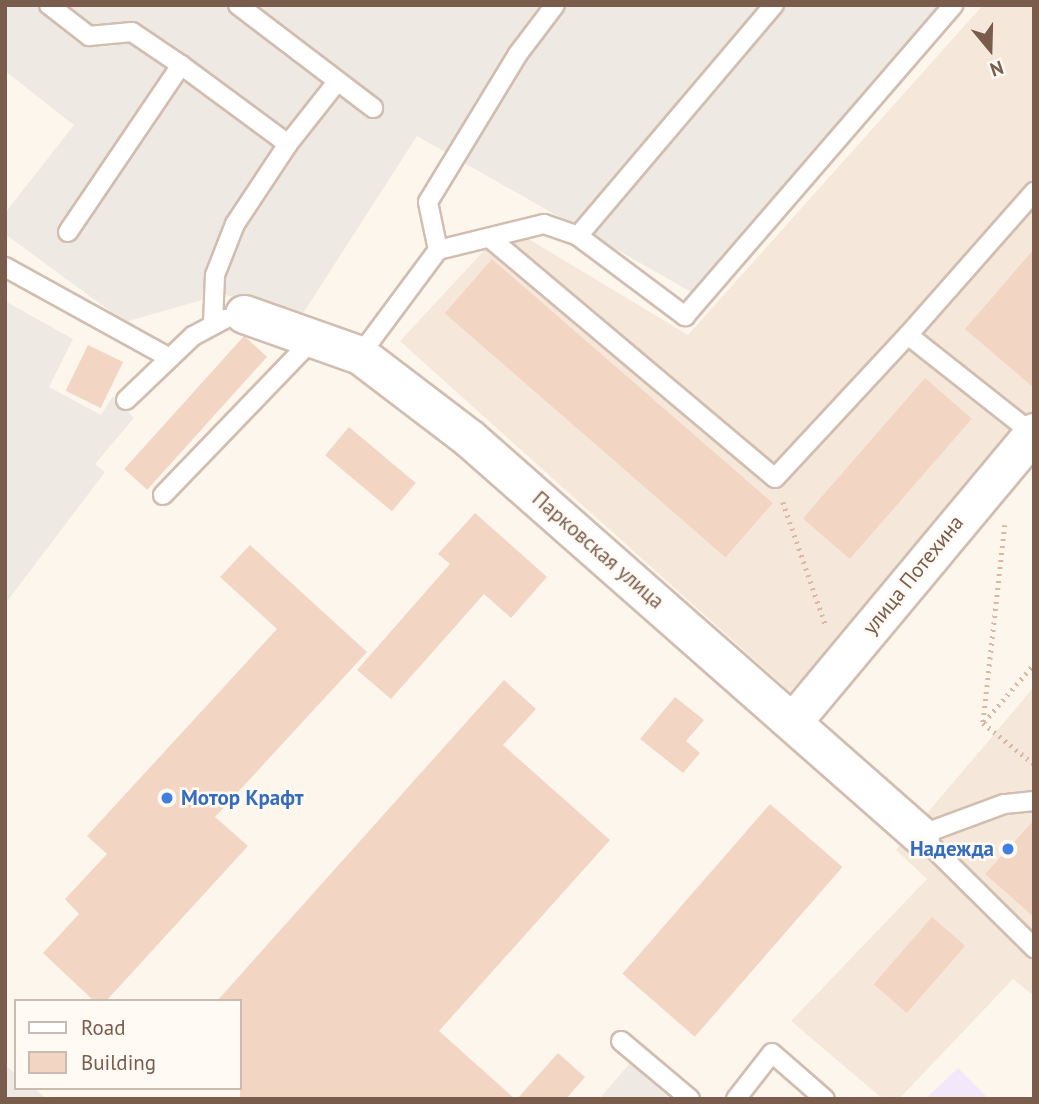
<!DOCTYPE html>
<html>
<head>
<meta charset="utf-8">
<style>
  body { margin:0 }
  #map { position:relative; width:1039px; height:1104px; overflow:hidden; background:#fdf6ec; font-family:"PT Sans",sans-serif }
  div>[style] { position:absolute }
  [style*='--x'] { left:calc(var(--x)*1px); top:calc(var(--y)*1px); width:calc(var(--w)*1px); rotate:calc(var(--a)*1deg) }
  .residential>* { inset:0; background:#f5e8da }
  .industrial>* { inset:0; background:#efe9e4 }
  .education>* { inset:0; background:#f3e8fa }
  .building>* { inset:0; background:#f3d5c3; transform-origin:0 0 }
  .path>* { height:4.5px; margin-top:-2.25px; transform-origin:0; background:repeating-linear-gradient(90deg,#d9b8a5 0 2px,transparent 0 7px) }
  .roads { filter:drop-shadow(2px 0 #d1beb0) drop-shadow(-2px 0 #d1beb0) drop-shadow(0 2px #d1beb0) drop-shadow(0 -2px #d1beb0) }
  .service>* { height:18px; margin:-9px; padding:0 9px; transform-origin:9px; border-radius:9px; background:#fff }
  .minor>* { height:37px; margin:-18.5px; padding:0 18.5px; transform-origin:18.5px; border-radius:18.5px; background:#fff }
  .dots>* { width:19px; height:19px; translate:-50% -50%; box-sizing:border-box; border:4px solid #fffaf3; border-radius:50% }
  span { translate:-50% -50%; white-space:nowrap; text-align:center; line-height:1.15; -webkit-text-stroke:5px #fffaf3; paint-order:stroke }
  .street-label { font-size:21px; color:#7a5c4d }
  .shop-label { font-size:21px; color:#366cbe; font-weight:700 }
  .left { translate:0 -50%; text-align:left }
  .right { translate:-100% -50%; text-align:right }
  .frame { position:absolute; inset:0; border:7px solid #7a5c4d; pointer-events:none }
  .legend { position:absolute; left:14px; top:999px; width:228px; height:91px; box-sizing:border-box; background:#fffaf3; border:2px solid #cabbb1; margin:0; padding:9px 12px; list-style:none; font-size:21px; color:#7a5c4d }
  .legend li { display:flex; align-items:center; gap:14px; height:35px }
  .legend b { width:35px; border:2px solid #cabbb1 }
  .north { position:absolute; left:955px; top:14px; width:70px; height:70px; -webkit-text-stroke:5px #fffaf3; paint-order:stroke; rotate:161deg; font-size:19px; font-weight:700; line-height:28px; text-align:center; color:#7a5c4d }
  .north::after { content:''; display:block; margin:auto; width:24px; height:32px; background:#7a5c4d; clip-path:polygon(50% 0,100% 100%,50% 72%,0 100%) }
</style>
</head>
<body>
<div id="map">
  <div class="residential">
    <i style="clip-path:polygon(983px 5px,1034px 5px,1034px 413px,790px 692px,400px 341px,507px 226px,688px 335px)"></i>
    <i style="clip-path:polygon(1034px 687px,1034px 996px,1013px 979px,899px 1099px,883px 1099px,791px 1021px,927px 879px,896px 850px)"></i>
  </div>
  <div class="industrial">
    <i style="clip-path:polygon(5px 5px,948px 5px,693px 293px,417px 136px,300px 318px,223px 294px,125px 322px,5px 234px,5px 213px,74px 125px,5px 71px)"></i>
    <i style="clip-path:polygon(5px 301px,73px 339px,49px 387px,101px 415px,113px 396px,134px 418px,95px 464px,105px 472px,5px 604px)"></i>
    <i style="clip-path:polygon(631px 1062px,670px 1099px,599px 1099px)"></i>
    <i style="clip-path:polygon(5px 1065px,16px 1074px,16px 1088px,34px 1088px,47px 1099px,5px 1099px)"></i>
  </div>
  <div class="education">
    <i style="clip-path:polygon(958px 1068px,989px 1099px,925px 1099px)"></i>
  </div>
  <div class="building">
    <i style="clip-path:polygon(1034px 249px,1034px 388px,965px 329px)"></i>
    <i style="left:492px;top:259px;width:372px;height:72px;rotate:41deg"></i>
    <i style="left:244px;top:336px;width:31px;height:179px;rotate:42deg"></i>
    <i style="left:88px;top:345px;width:39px;height:51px;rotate:26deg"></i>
    <i style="left:925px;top:378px;width:62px;height:186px;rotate:41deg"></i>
    <i style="left:349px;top:427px;width:87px;height:37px;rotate:40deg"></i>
    <i style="clip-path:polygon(475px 513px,547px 577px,511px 618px,484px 594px,391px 699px,357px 670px,450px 564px,438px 554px)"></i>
    <i style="clip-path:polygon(250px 545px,367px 652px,215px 817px,248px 846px,106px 1001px,94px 1001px,43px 953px,79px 914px,65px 899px,107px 854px,87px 836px,277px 629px,220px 577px)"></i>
    <i style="clip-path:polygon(504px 680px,536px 709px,503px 745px,610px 840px,439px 1031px,515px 1099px,240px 1099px,240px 1001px,217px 1001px)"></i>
    <i style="clip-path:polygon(675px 697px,704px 720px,686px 741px,700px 753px,683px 773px,640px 739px)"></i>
    <i style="left:770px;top:804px;width:96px;height:225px;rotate:41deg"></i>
    <i style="clip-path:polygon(1034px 820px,1034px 917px,985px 874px)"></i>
    <i style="left:932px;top:917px;width:44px;height:89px;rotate:41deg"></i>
    <i style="clip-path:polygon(558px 1053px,585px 1077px,566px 1099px,517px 1099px)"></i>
  </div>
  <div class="path">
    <i style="--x:783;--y:502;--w:131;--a:70.9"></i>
    <i style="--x:1005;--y:525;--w:199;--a:96.3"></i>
    <i style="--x:983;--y:723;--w:65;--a:38.8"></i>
    <i style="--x:984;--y:722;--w:77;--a:-49.2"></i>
  </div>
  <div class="roads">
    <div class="service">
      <i style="--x:49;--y:5;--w:51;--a:37.8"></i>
      <i style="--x:89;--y:36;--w:43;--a:-5.3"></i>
      <i style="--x:132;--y:32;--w:59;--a:34"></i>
      <i style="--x:238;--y:5;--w:170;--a:37.3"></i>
      <i style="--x:288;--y:144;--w:79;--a:-51.7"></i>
      <i style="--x:68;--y:232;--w:202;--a:-55.9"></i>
      <i style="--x:181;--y:65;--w:133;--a:36.4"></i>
      <i style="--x:288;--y:144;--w:96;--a:123.5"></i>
      <i style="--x:235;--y:224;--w:55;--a:111.4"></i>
      <i style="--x:215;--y:275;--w:47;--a:92.4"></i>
      <i style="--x:578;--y:236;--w:303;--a:-49.7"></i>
      <i style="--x:491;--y:239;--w:371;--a:40.1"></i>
      <i style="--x:775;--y:478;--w:195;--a:-47.1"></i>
      <i style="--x:438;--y:250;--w:49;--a:-101.8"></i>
      <i style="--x:428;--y:202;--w:173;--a:-58.7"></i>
      <i style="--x:518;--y:54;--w:61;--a:-52.9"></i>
      <i style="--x:5;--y:267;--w:188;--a:28.9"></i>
      <i style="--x:360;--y:355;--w:131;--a:-53.4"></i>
      <i style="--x:438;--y:250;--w:109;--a:-13.8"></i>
      <i style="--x:544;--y:224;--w:36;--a:19"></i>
      <i style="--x:578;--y:236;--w:134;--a:36.8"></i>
      <i style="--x:685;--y:316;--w:411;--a:-49.2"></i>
      <i style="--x:126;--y:400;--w:93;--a:-43.7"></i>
      <i style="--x:193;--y:336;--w:36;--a:-28"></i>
      <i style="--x:1032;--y:433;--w:158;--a:-141.7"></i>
      <i style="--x:908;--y:335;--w:191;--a:-48.6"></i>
      <i style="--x:163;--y:495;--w:218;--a:-46.1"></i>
      <i style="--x:1034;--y:801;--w:30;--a:174"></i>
      <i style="--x:1004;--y:804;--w:90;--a:159.7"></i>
      <i style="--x:920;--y:835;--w:161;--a:44.7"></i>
      <i style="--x:621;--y:1041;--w:90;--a:40"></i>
      <i style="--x:736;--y:1099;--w:58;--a:-52"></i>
      <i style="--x:772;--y:1053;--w:70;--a:41"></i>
    </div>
    <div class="minor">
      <i style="--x:244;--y:314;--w:123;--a:19.5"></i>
      <i style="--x:360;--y:355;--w:137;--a:37.3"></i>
      <i style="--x:469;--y:438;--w:601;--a:41.36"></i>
      <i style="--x:794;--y:720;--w:375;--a:-50.2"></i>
    </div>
  </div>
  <div class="dots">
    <i style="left:167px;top:798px;background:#3f7fe0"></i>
    <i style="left:1008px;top:849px;background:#3f7fe0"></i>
  </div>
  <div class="street-label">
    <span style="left:598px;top:550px;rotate:41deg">Парковская улица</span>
    <span style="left:913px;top:575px;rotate:-51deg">улица Потехина</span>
  </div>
  <div class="shop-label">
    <span class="left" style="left:181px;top:798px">Мотор Крафт</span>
    <span class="right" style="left:994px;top:849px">Надежда</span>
  </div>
  <div class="frame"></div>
  <ul class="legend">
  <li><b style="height:9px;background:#fff"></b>Road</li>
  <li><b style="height:19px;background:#f3d5c3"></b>Building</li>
  </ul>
  <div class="north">N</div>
</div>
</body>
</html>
